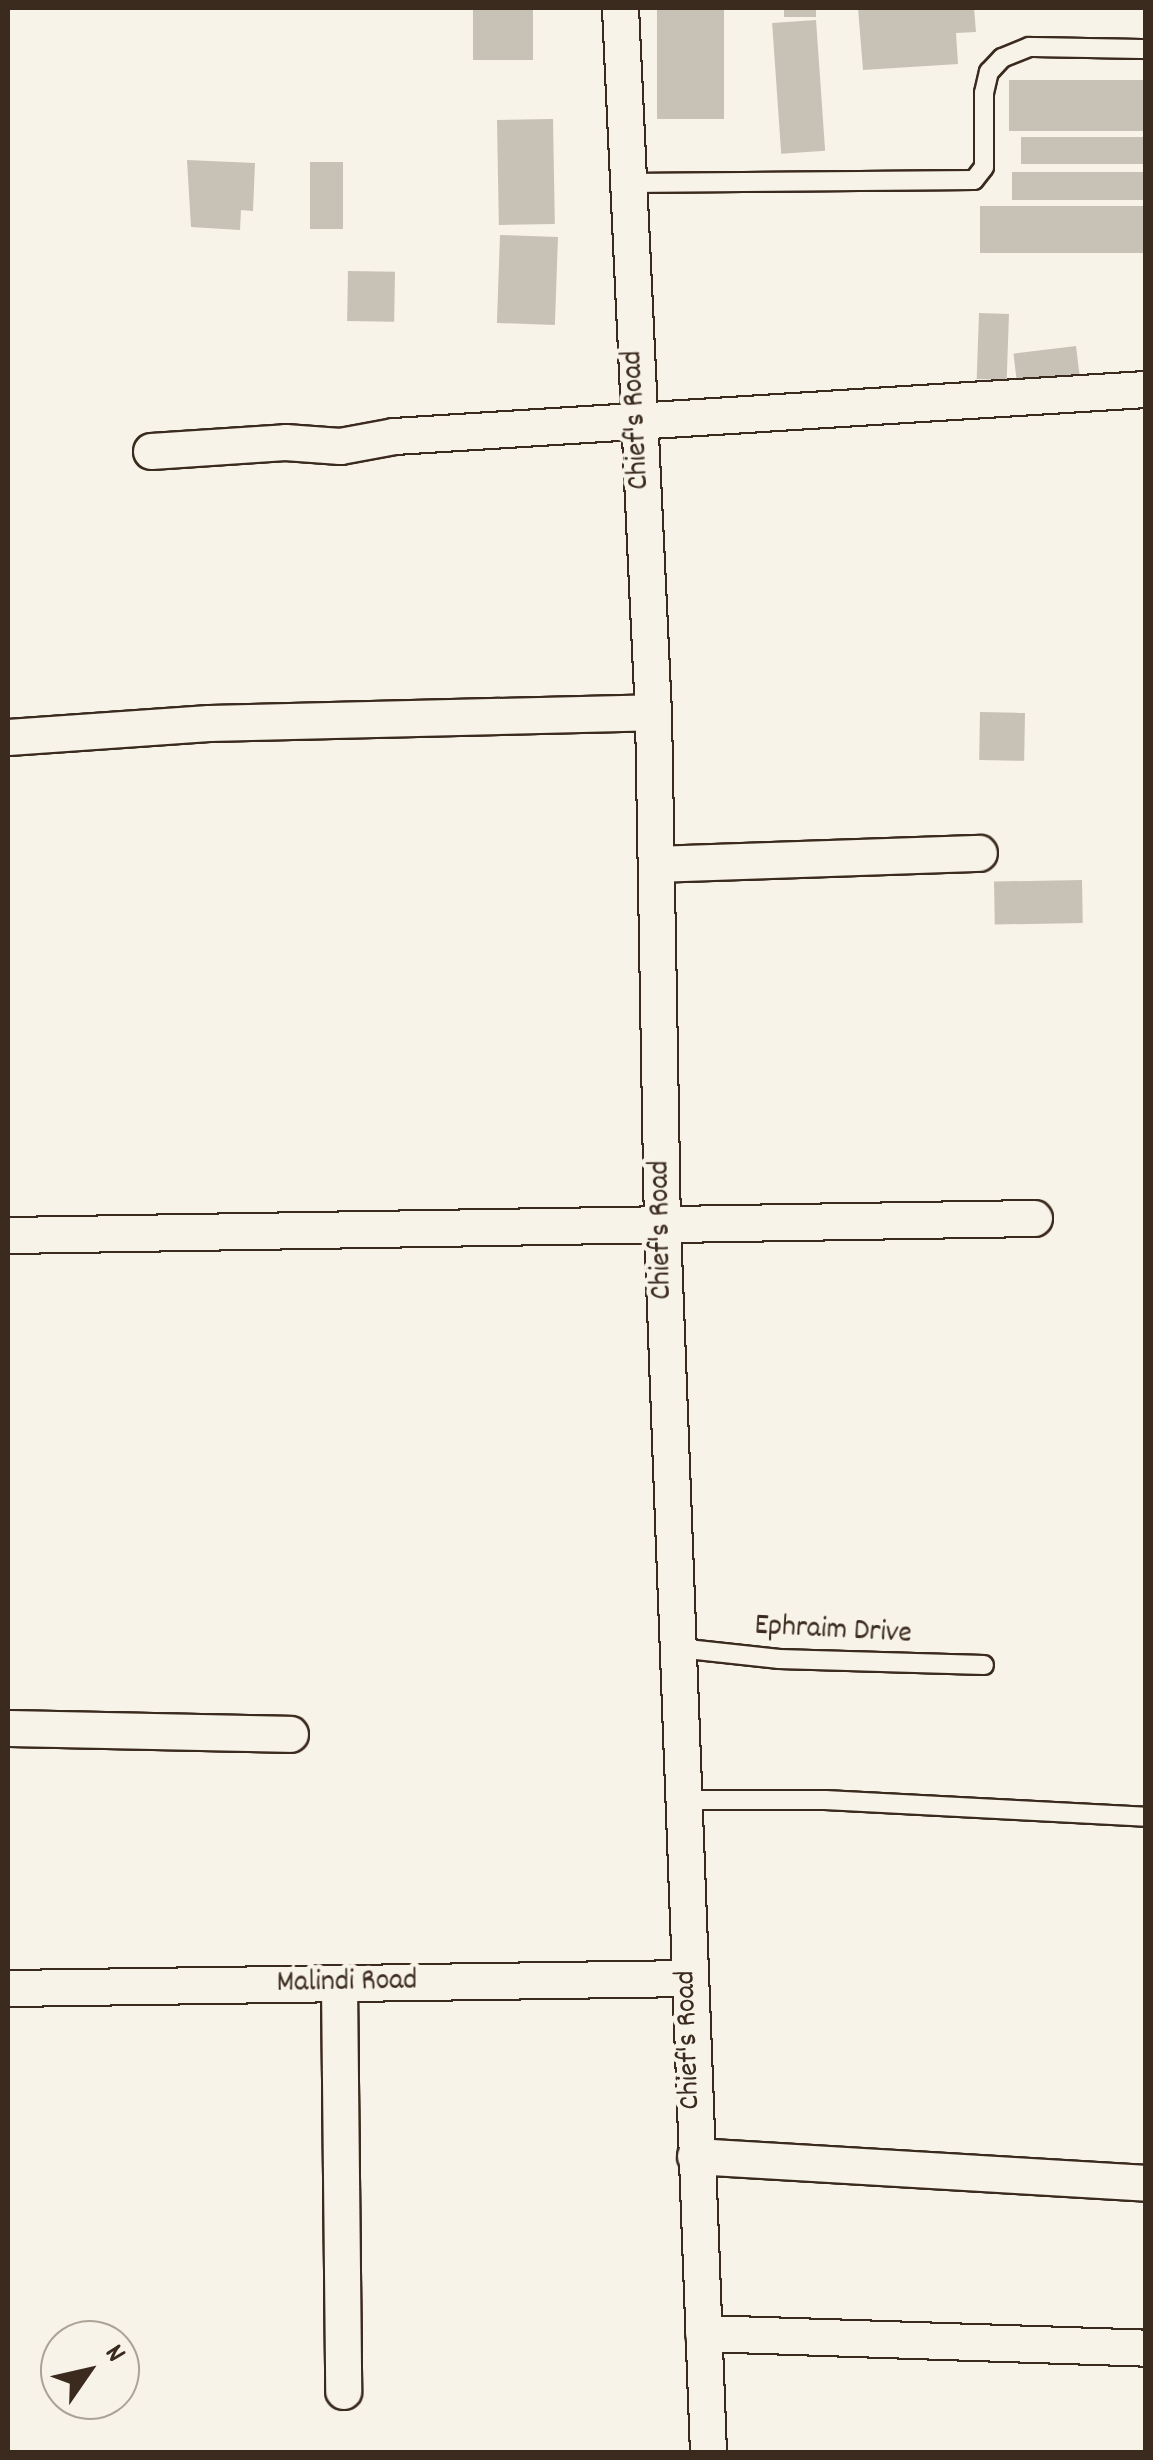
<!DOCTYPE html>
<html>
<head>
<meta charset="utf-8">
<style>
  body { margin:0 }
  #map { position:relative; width:1153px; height:2460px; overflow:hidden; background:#f7f3e8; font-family:Dekko,sans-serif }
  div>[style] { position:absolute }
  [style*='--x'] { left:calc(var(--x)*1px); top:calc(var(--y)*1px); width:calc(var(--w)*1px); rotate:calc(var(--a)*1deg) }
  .building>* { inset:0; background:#c8c1b6; transform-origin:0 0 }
  .roads { filter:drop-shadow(2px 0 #3b2a1e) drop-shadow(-2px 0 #3b2a1e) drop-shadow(0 2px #3b2a1e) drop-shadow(0 -2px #3b2a1e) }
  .lane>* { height:18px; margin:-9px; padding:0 9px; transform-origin:9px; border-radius:9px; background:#f7f3e8 }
  .street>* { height:35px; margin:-17.5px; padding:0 17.5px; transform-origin:17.5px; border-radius:17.5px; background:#f7f3e8 }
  span { translate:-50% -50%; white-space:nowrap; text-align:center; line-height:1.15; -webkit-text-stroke:9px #f7f3e8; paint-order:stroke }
  .street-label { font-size:30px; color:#3b2a1e }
  .frame { position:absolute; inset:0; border:10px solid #3b2a1e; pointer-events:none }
  .north { position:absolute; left:40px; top:2320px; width:100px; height:100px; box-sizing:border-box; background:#f7f3e8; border:2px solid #aca397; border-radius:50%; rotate:56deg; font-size:28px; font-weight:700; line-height:40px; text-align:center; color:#3b2a1e }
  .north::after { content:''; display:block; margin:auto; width:35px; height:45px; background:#3b2a1e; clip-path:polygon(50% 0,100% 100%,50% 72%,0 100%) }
</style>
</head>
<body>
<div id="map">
  <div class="building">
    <i style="left:473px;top:8px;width:60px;height:52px"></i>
    <i style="left:657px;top:8px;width:67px;height:111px"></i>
    <i style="left:784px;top:8px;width:32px;height:9px"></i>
    <i style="clip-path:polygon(858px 8px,974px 8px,976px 32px,956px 33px,958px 64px,863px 70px)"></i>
    <i style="left:816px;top:20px;width:131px;height:44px;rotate:86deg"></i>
    <i style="left:1146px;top:80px;width:51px;height:137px;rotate:90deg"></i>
    <i style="left:553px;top:119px;width:105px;height:56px;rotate:89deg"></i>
    <i style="left:1146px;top:137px;width:27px;height:125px;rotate:90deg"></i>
    <i style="clip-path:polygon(187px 160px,255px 163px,253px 211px,241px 210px,240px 230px,191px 227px)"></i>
    <i style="left:310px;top:162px;width:33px;height:67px"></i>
    <i style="left:1146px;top:172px;width:28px;height:134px;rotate:90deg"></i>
    <i style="left:1146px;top:206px;width:47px;height:166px;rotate:90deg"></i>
    <i style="left:500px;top:235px;width:58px;height:88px;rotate:2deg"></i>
    <i style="left:348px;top:271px;width:47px;height:50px;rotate:1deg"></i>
    <i style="left:979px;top:313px;width:30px;height:66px;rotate:2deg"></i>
    <i style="left:1076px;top:346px;width:31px;height:63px;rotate:83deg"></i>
    <i style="left:980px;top:712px;width:45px;height:48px;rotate:1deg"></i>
    <i style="left:1082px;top:880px;width:43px;height:88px;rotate:89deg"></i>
  </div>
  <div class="roads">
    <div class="lane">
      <i style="--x:629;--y:183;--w:345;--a:-0.5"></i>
      <i style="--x:974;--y:180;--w:16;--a:-52"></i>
      <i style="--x:984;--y:167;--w:74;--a:-90"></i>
      <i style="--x:984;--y:93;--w:22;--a:-77"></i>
      <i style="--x:989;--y:72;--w:19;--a:-47"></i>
      <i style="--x:1002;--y:58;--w:29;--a:-22"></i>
      <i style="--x:1029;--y:47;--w:117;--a:1"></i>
      <i style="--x:678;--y:1648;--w:102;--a:6.2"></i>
      <i style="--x:779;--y:1659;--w:205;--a:1.7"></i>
      <i style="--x:682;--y:1800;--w:143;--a:0"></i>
      <i style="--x:825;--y:1800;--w:321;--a:3"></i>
    </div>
    <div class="street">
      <i style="--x:620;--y:8;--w:705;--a:87.32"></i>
      <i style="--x:653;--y:712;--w:515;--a:89"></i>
      <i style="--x:662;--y:1227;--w:1226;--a:87.85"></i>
      <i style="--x:151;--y:451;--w:134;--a:-3.8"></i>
      <i style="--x:285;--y:442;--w:55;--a:4.2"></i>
      <i style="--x:340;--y:446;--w:55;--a:-10.5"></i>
      <i style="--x:394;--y:436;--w:753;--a:-3.58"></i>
      <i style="--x:8;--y:737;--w:201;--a:-4"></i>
      <i style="--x:209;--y:723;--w:444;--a:-1.4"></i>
      <i style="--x:657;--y:864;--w:322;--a:-2"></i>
      <i style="--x:8;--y:1235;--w:1026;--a:-0.95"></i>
      <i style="--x:8;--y:1728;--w:282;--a:1.2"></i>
      <i style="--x:339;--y:1984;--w:407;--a:89.4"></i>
      <i style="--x:8;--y:1988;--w:679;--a:-0.84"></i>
      <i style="--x:695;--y:2156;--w:452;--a:3.4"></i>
      <i style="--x:703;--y:2333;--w:443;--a:1.9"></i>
    </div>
  </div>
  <div class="street-label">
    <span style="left:638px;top:420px;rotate:-93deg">Chief's Road</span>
    <span style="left:663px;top:1230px;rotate:-91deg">Chief's Road</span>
    <span style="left:833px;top:1632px;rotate:3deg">Ephraim Drive</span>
    <span style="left:347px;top:1984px;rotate:-1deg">Malindi Road</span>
    <span style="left:690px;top:2040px;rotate:-92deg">Chief's Road</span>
  </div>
  <div class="frame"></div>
  <div class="north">N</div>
</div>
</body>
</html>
